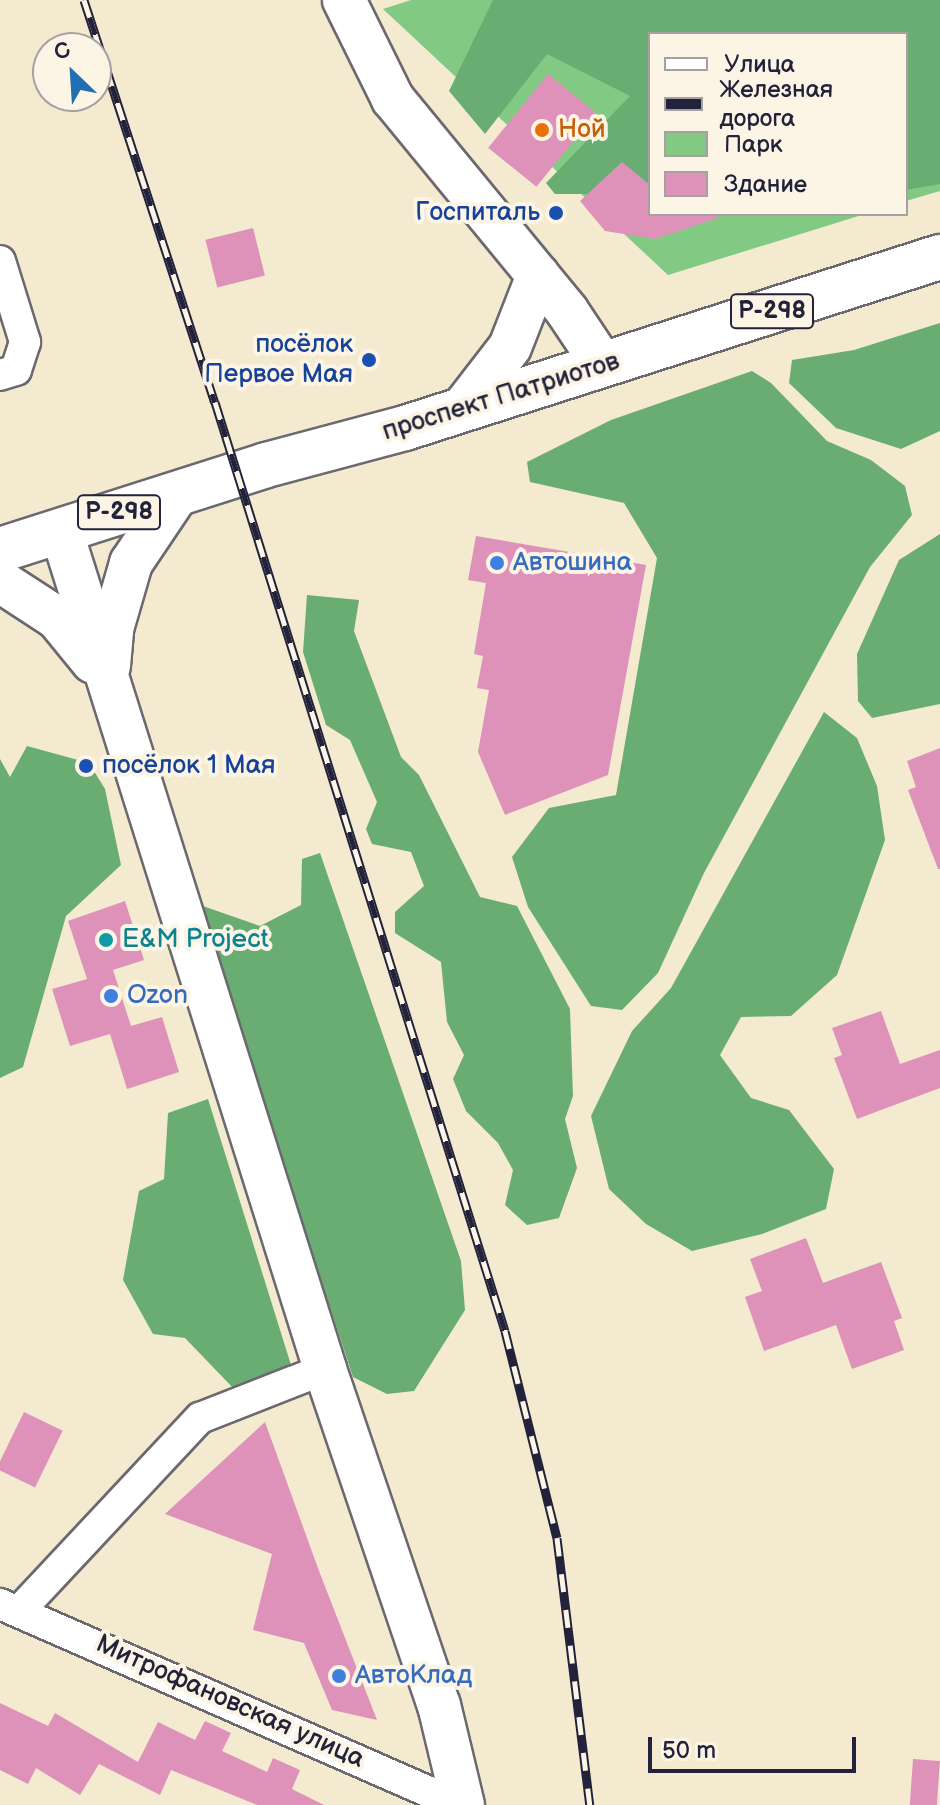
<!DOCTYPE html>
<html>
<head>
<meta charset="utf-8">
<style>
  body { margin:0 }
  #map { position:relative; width:940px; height:1805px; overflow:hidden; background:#f3ead0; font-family:"Balsamiq Sans",sans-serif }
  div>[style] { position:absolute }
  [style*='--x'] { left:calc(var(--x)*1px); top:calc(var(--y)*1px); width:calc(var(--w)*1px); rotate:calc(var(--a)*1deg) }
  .green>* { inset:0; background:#82c984 }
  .forest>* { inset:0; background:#69ad72 }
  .building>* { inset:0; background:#df92b9; transform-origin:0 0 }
  .roads { filter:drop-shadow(2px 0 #6b686f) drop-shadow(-2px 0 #6b686f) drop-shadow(0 2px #6b686f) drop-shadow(0 -2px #6b686f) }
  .street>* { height:30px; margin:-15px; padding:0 15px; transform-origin:15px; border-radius:15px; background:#fff }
  .secondary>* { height:42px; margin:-21px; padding:0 21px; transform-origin:21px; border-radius:21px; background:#fff }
  .highway>* { height:44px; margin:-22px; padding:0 22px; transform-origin:22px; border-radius:22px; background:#fff }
  .rail>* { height:9px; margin-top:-4.5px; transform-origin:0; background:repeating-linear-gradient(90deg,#fcf5e5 0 18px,#22223b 0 36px); box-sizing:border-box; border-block:2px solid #22223b }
  .dots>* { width:22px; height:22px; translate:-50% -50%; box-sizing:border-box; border:4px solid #fcf5e5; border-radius:50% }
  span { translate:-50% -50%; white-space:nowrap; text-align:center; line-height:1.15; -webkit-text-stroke:8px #fcf5e5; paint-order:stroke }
  .shield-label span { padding:2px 6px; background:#fcf5e5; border:2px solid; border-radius:6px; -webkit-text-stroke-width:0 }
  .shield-label { font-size:24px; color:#22223b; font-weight:700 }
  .food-label { font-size:26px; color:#c56008 }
  .left { translate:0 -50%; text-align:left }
  .transit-label { font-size:26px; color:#164399 }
  .right { translate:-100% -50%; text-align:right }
  .street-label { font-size:26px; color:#22223b }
  .shop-label { font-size:26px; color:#366cbe }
  .culture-label { font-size:26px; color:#0d838f }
  .legend { position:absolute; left:648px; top:32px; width:260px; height:184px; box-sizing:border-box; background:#fcf5e5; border:2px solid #a5a1a1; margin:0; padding:10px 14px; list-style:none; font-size:24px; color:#22223b }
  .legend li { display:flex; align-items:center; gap:16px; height:40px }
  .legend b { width:40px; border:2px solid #a5a1a1 }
  .north { position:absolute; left:32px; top:32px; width:80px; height:80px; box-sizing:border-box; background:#fcf5e5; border:2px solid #a5a1a1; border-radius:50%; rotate:335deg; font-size:22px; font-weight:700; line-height:32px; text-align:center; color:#22223b }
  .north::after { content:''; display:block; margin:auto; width:28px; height:36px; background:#1f6fb2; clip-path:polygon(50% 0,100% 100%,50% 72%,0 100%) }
  .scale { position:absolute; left:648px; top:1737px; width:208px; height:36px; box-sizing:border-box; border:4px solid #22223b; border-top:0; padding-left:10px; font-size:24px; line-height:28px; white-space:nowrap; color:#22223b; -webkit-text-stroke:6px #fcf5e5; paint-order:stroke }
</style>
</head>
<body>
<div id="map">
  <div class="green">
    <i style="clip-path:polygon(411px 0,940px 0,940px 191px,906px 201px,906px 34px,650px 34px,650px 214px,865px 214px,668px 275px,383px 9px)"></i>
  </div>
  <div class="forest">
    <i style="clip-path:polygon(493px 0,940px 0,940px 184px,906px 190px,906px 34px,650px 34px,650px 194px,555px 194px,546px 183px,630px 96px,547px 54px,485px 134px,449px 91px)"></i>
    <i style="clip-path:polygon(940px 323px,940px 431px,901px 449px,836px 428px,789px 383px,792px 360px,854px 350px)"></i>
    <i style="clip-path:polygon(752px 371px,771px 383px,827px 441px,871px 460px,905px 486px,912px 515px,870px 567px,704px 873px,658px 973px,622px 1010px,591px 1006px,528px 907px,512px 857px,549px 808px,616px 795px,657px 558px,624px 503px,530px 482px,527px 462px,611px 420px)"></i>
    <i style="clip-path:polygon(940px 534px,940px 704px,872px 718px,858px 701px,857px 654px,899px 560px)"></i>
    <i style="clip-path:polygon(307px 595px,359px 600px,354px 631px,401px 757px,419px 775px,480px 897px,517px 906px,570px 1009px,573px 1096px,565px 1119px,577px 1168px,559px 1218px,527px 1225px,505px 1205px,513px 1170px,498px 1143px,466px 1111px,453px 1079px,464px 1055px,447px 1022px,441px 962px,395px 933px,395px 912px,424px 886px,411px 852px,372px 844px,366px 829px,377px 802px,350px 740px,326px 725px,303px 652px)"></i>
    <i style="clip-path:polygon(824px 712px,857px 738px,877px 786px,885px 840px,837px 975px,791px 1016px,741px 1017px,720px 1055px,751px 1098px,789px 1110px,834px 1169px,826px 1209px,762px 1234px,692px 1251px,646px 1224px,609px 1189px,591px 1116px,632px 1031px,671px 988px)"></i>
    <i style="clip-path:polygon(27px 746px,89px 763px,105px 789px,121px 865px,66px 916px,23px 1067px,0 1078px,0 759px,10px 777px)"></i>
    <i style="clip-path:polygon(320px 853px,461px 1261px,465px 1310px,414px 1391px,387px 1394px,353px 1377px,197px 904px,260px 926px,301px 905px,302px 859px)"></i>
    <i style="clip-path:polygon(208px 1099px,291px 1365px,236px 1391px,185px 1338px,153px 1334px,123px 1280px,139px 1191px,164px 1179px,168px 1113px)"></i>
  </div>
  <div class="building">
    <i style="left:548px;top:74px;width:62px;height:95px;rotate:39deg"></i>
    <i style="clip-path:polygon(622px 162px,650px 185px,650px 214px,717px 214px,718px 218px,655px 239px,605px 231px,580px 201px)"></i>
    <i style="left:253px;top:228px;width:49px;height:49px;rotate:76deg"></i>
    <i style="clip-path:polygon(476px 536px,646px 565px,608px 775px,505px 815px,478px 752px,489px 690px,477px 688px,483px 656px,474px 654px,486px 583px,468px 580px)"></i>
    <i style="clip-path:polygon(940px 748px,940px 869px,938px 869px,908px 790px,916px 787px,907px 761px)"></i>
    <i style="clip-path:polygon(125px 901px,144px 960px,113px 970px,131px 1026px,162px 1017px,179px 1072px,127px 1089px,110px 1034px,70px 1046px,52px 989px,87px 979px,68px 921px)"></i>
    <i style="clip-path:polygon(881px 1011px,900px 1064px,940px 1050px,940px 1088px,857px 1119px,834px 1058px,842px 1055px,832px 1028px)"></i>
    <i style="clip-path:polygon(806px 1238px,823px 1283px,881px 1262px,902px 1318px,894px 1321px,904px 1350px,852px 1369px,836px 1325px,764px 1351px,745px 1297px,762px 1291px,750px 1259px)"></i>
    <i style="left:24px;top:1412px;width:43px;height:63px;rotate:26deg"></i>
    <i style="clip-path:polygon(265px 1422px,319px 1571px,377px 1720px,332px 1710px,304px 1643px,253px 1630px,272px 1554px,165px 1514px)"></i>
    <i style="clip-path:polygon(0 1703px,48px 1726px,55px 1713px,138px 1762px,158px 1722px,195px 1740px,205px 1721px,231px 1733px,222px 1751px,267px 1772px,273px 1758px,300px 1770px,292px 1789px,324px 1805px,257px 1805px,171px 1770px,160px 1795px,99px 1764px,80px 1795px,36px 1768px,28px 1784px,0 1770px)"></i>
    <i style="left:913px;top:1759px;width:27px;height:46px;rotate:4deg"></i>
  </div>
  <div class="roads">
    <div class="street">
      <i style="--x:0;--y:261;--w:85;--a:72.8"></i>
      <i style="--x:25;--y:342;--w:29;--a:108"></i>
      <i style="--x:16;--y:370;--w:17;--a:163"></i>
      <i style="--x:0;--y:1604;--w:501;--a:23.65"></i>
      <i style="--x:21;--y:1609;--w:262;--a:-46.9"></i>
      <i style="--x:200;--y:1418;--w:134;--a:-21.4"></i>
    </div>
    <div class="secondary">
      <i style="--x:344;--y:0;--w:110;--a:63.7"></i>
      <i style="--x:393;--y:99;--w:274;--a:50.6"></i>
      <i style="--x:567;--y:311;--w:65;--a:56.3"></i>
      <i style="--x:462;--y:409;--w:78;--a:-52.3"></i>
      <i style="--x:510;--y:347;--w:77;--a:-68.7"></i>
      <i style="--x:61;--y:530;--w:880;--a:72.53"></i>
      <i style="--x:325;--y:1369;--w:355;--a:71.3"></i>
      <i style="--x:439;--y:1705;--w:103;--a:76.5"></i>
      <i style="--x:0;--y:581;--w:68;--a:33"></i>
      <i style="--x:57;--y:618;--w:57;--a:50.7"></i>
      <i style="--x:109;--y:666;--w:37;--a:-85"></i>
      <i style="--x:112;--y:629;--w:69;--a:-73.9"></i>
      <i style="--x:131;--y:563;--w:84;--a:-56.1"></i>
    </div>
    <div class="highway">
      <i style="--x:0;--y:550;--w:279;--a:-17.7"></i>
      <i style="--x:266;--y:465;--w:144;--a:-14.9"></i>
      <i style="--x:405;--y:428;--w:562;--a:-17.73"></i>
    </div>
  </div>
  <div class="rail">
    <i style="--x:84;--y:0;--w:423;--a:72"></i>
    <i style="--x:215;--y:402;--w:973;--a:72.66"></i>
    <i style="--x:505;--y:1331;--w:213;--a:75.9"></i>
    <i style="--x:557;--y:1538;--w:269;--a:83"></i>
  </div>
  <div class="dots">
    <i style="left:542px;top:130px;background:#e8710a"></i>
    <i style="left:556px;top:213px;background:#1a4fb4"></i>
    <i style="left:369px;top:360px;background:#1a4fb4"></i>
    <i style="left:497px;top:563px;background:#3f7fe0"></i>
    <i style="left:86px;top:766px;background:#1a4fb4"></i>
    <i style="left:106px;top:940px;background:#0f9aa8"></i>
    <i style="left:111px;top:996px;background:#3f7fe0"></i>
    <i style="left:339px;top:1676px;background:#3f7fe0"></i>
  </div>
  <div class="shield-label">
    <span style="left:772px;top:311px">Р-298</span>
    <span style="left:119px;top:512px">Р-298</span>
  </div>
  <div class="food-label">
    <span class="left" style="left:558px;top:130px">Ной</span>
  </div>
  <div class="transit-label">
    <span class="right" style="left:540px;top:213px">Госпиталь</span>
    <span class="right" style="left:353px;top:360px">посёлок<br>Первое Мая</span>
    <span class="left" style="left:102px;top:766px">посёлок 1 Мая</span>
  </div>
  <div class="street-label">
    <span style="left:501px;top:397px;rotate:-17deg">проспект Патриотов</span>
    <span style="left:230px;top:1702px;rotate:24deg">Митрофановская улица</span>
  </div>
  <div class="shop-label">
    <span class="left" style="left:513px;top:563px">Автошина</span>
    <span class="left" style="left:127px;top:996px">Ozon</span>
    <span class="left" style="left:355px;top:1676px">АвтоКлад</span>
  </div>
  <div class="culture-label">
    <span class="left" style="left:122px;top:940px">E&amp;M Project</span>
  </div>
  <ul class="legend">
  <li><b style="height:10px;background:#fff"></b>Улица</li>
  <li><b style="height:10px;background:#22223b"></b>Железная дорога</li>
  <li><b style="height:22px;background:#82c984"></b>Парк</li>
  <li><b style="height:22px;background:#df92b9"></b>Здание</li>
  </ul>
  <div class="north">С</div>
  <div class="scale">50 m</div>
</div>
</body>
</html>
